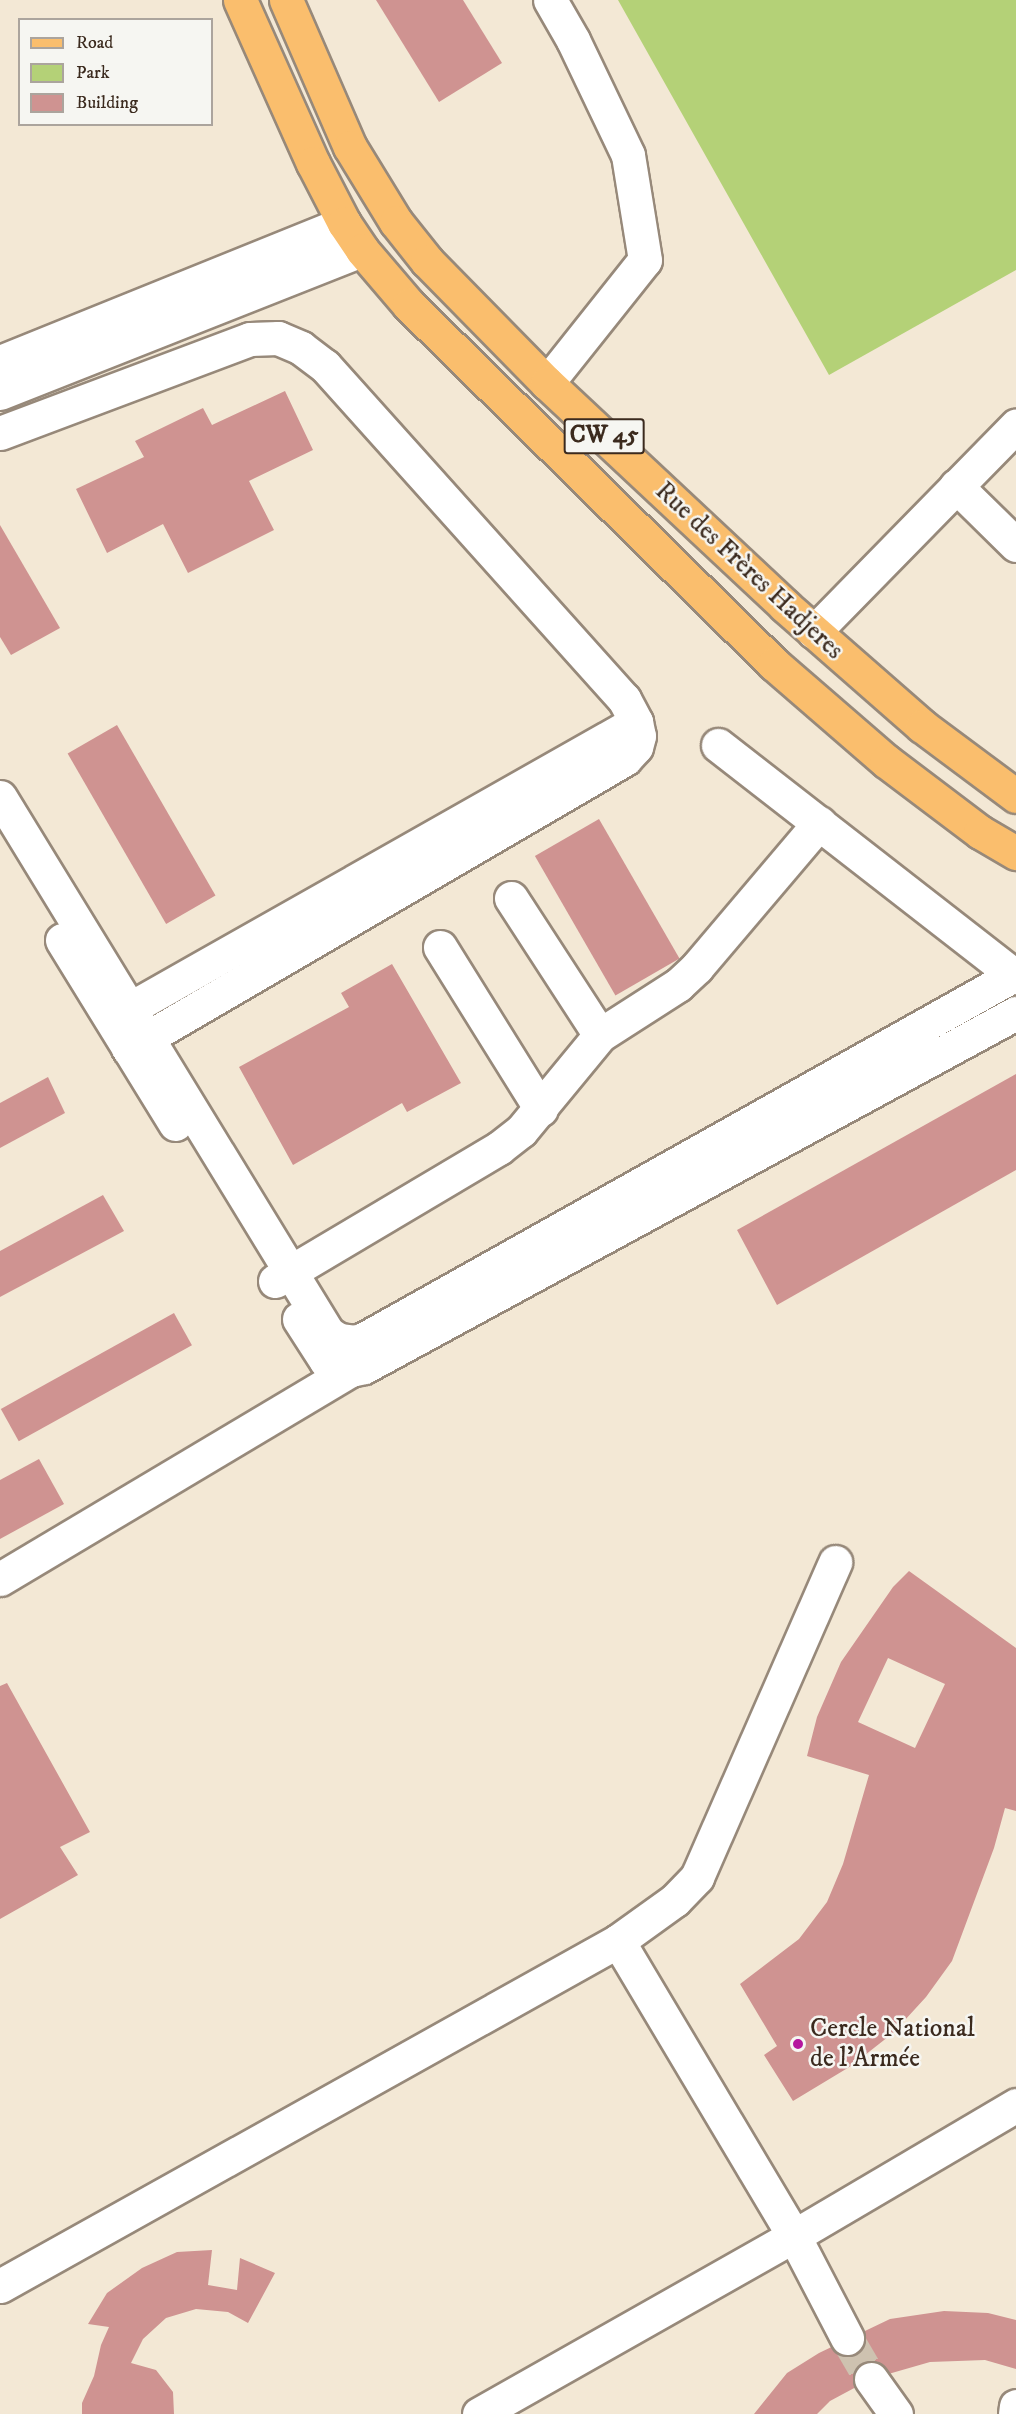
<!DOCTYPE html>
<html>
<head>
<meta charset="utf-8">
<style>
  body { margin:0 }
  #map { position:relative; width:1016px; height:2414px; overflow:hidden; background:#f3e8d5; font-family:"IM FELL DW Pica",serif }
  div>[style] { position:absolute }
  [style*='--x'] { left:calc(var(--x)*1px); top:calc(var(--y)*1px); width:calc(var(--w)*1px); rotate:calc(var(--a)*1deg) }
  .green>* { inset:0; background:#b4d177 }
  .building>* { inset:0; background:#cf9391; transform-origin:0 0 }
  .minor-tunnel>* { height:33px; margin-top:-16.5px; transform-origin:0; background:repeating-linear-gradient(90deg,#cec2b0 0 33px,transparent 0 49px) }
  .roads { filter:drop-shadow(2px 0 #97897a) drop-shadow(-2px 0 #97897a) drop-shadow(0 2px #97897a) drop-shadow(0 -2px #97897a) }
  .minor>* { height:33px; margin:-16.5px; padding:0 16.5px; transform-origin:16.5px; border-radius:16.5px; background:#fff }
  .major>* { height:33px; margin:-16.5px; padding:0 16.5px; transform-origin:16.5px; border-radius:16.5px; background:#fabe6d }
  .dots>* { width:16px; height:16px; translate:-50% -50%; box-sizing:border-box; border:3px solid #f6f6f2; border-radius:50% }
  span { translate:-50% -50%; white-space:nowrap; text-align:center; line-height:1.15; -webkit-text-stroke:5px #f6f6f2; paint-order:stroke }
  .shield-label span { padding:2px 4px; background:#f6f6f2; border:2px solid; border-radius:4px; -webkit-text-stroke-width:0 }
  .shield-label { font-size:24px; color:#3b2a1e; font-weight:700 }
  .street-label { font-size:26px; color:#3b2a1e }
  .poi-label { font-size:26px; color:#3b2a1e }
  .left { translate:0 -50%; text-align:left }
  .legend { position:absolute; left:18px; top:18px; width:195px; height:108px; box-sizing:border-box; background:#f6f6f2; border:2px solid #aba49d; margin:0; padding:8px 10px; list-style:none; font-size:18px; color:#3b2a1e }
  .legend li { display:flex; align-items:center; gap:12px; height:30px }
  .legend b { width:30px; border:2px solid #aba49d }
</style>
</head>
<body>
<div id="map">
  <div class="green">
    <i style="clip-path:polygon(618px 0,1016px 0,1016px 270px,829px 375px)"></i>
  </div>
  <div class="building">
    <i style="clip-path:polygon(376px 0,463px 0,502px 63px,439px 102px)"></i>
    <i style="clip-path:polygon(285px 391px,313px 450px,249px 481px,274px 530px,188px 573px,163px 524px,107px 553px,76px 489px,144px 457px,135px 441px,203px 408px,212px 425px)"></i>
    <i style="clip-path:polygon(0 525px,60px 628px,11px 655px,0 637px)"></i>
    <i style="left:117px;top:725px;width:197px;height:57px;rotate:60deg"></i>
    <i style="left:599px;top:819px;width:161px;height:74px;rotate:60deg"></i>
    <i style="clip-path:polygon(392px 964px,461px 1083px,407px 1112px,402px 1103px,293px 1165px,239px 1067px,349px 1007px,341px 993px)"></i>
    <i style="clip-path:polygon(1016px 1074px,1016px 1170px,777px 1305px,737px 1230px)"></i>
    <i style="clip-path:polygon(48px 1077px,65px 1113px,0 1148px,0 1103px)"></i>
    <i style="clip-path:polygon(103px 1195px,124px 1231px,0 1297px,0 1251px)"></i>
    <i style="left:174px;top:1313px;width:37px;height:198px;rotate:61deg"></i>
    <i style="clip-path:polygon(39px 1459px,64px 1504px,0 1539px,0 1480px)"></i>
    <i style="clip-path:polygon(evenodd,909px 1571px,1016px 1648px,1016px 1811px,1005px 1808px,994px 1848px,952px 1961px,926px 1997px,893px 2033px,851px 2066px,793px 2101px,764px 2055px,777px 2046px,740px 1984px,799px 1939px,827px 1902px,843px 1864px,869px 1775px,807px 1756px,817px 1717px,841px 1662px,893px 1587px,909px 1571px,888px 1658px,945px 1684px,915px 1748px,858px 1722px,888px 1658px)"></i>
    <i style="clip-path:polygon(7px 1683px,90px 1832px,60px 1847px,78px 1875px,0 1919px,0 1686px)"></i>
    <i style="clip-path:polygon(212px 2250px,208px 2285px,237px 2290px,240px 2258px,275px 2273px,248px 2323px,228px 2312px,196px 2309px,166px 2318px,143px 2339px,131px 2363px,156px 2370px,173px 2392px,174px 2414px,82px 2414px,82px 2403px,94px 2376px,101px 2345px,109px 2327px,88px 2324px,107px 2293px,142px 2268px,177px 2252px)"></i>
    <i style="clip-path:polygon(944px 2311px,988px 2313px,1016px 2320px,1016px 2369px,985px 2360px,930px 2362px,871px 2379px,830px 2401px,817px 2414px,754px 2414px,787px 2373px,819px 2353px,890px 2319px)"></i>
  </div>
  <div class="minor-tunnel">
    <i style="--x:847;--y:2338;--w:48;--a:59.7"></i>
  </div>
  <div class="roads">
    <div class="minor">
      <i style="--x:0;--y:362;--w:371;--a:-22"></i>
      <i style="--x:547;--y:383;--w:157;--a:-51.5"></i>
      <i style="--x:645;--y:260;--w:106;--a:-99.2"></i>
      <i style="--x:628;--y:155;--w:127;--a:-115.6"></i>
      <i style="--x:573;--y:40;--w:46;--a:-119.9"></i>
      <i style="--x:0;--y:393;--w:389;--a:-21.6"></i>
      <i style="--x:0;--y:433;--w:267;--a:-20.6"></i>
      <i style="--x:250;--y:339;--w:28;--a:-2"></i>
      <i style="--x:278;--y:338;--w:25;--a:23"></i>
      <i style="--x:301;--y:348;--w:30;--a:37"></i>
      <i style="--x:325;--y:366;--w:448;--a:48.1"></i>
      <i style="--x:624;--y:699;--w:26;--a:62"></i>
      <i style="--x:636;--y:722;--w:14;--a:78"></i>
      <i style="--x:639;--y:736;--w:11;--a:105"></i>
      <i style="--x:636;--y:747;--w:16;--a:133"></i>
      <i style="--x:625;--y:759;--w:575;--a:149.74"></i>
      <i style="--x:956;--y:486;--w:84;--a:44.5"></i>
      <i style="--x:814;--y:632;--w:289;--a:-45.6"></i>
      <i style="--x:718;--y:745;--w:378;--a:37.9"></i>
      <i style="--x:0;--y:797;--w:628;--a:58.54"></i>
      <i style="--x:328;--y:1333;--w:13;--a:32"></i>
      <i style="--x:339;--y:1340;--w:16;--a:7"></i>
      <i style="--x:355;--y:1342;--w:9;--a:-18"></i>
      <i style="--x:364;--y:1339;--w:745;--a:-29.25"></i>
      <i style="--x:511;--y:898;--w:163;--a:57"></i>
      <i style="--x:62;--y:940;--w:216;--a:58.4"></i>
      <i style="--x:440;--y:947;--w:191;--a:58.1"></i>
      <i style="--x:113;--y:1018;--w:601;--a:-29.51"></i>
      <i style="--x:275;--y:1281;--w:261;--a:-30.7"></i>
      <i style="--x:499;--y:1148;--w:28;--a:-38"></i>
      <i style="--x:521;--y:1131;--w:124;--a:-50.5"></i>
      <i style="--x:600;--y:1035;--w:93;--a:-32.7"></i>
      <i style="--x:678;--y:985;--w:26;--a:-43"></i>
      <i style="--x:697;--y:967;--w:189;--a:-49.7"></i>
      <i style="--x:299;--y:1319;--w:50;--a:57.3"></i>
      <i style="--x:326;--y:1361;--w:13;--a:32"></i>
      <i style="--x:337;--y:1368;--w:14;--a:8"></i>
      <i style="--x:351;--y:1370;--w:13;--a:-13"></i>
      <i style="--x:364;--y:1367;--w:742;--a:-28.5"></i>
      <i style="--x:0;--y:1579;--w:409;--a:-30.8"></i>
      <i style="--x:618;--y:1941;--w:344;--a:59.2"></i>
      <i style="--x:794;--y:2236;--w:115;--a:62.5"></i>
      <i style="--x:0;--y:2286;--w:708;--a:-29.17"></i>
      <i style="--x:618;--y:1941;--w:70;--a:-35.7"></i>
      <i style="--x:675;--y:1900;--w:32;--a:-46"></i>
      <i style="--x:697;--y:1877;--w:344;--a:-66.3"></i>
      <i style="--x:871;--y:2379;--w:43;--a:54.5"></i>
      <i style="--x:479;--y:2414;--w:362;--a:-29.5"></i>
      <i style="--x:794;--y:2236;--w:258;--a:-30.5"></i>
      <i style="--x:1015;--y:2414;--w:8;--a:-83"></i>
    </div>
    <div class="major">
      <i style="--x:240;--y:0;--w:179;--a:65.9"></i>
      <i style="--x:313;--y:163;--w:68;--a:62.7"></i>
      <i style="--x:344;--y:223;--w:32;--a:56"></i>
      <i style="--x:362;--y:250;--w:72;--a:49.5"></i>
      <i style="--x:409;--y:305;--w:512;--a:44.53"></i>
      <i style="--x:774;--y:664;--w:148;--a:40.9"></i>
      <i style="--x:886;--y:761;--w:118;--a:37.1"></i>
      <i style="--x:980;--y:832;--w:42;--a:30.3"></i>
      <i style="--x:286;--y:0;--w:160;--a:66.5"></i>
      <i style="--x:350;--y:147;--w:88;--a:58.5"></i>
      <i style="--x:396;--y:222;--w:50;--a:51.5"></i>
      <i style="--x:427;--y:261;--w:171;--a:45.5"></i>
      <i style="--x:547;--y:383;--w:326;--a:43.1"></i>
      <i style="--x:785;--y:606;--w:182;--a:41.2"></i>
      <i style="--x:922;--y:726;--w:117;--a:36.7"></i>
    </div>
  </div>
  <div class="dots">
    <i style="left:798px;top:2044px;background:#b5179e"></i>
  </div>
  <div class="shield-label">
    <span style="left:604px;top:436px">CW 45</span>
  </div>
  <div class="street-label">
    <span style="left:749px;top:571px;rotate:43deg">Rue des Frères Hadjeres</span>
  </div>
  <div class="poi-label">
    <span class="left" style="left:810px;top:2044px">Cercle National<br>de l'Armée</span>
  </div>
  <ul class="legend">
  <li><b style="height:8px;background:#fabe6d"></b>Road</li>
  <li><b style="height:16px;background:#b4d177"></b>Park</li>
  <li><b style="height:16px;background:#cf9391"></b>Building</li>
  </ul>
</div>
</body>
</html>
